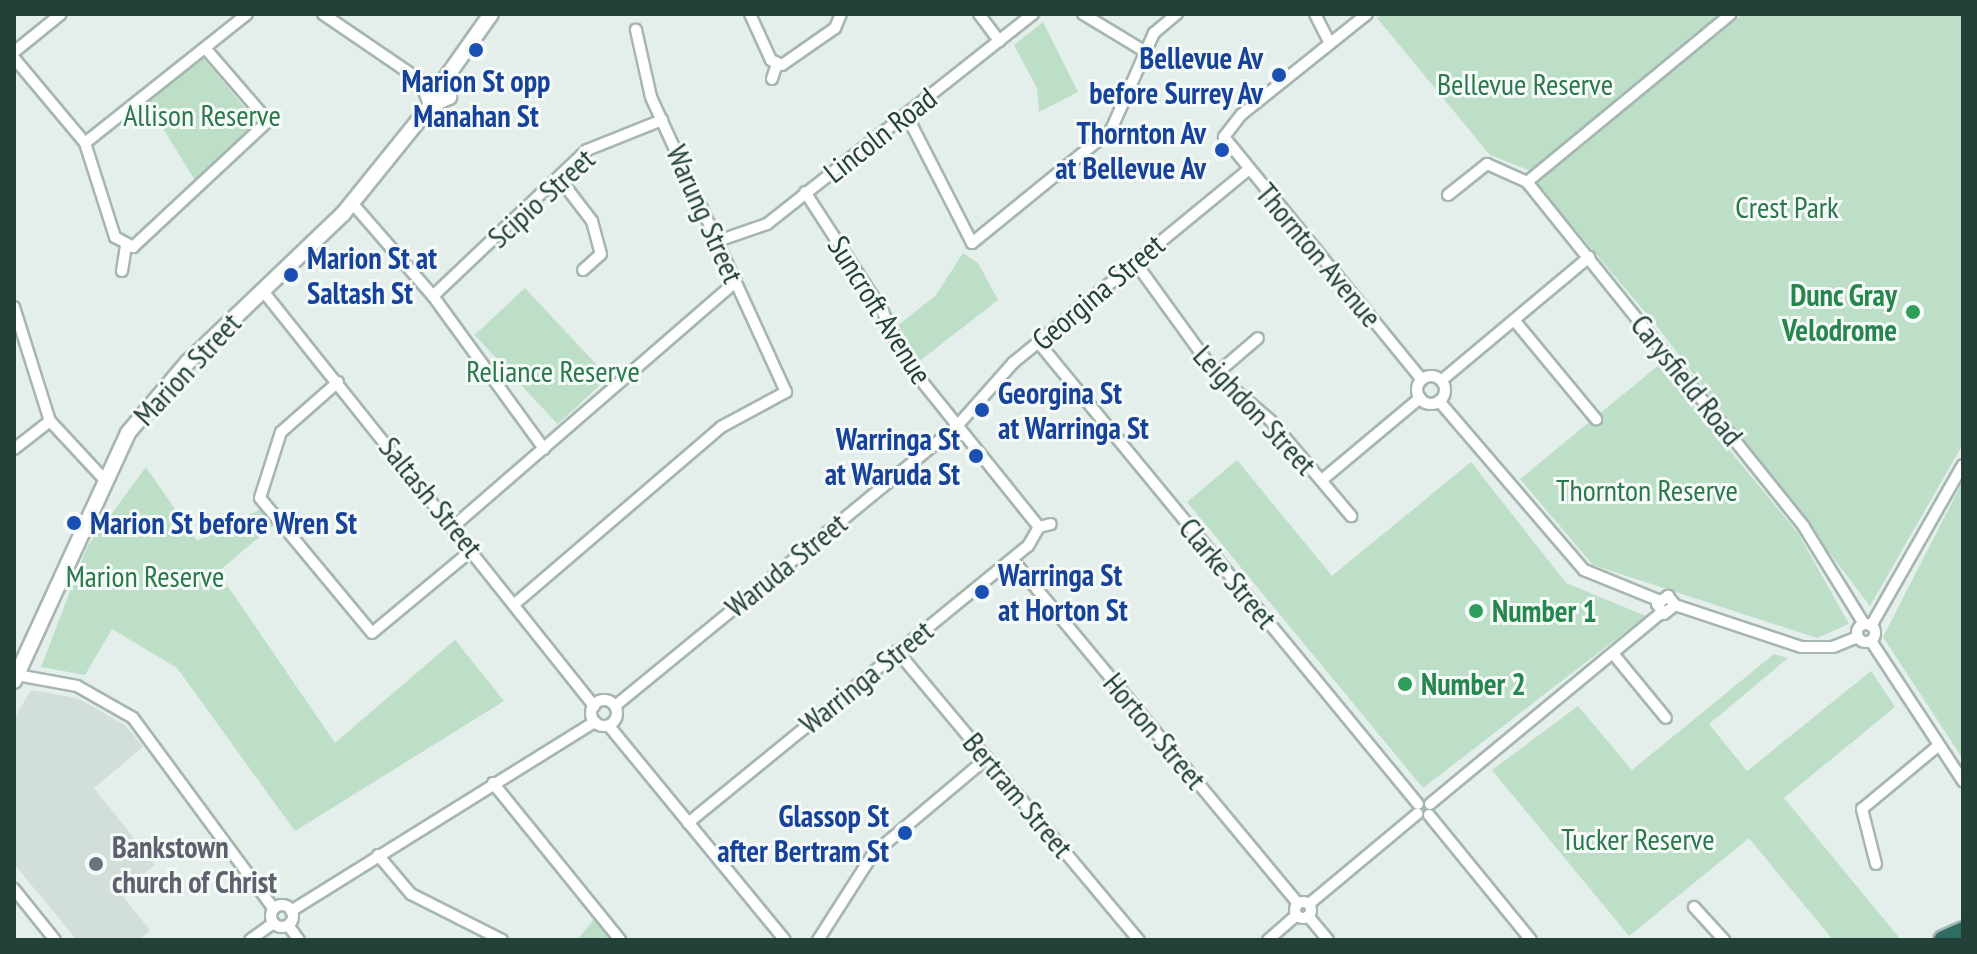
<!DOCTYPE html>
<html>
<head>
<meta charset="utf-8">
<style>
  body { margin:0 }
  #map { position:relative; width:1977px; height:954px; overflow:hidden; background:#e4eeea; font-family:"PT Sans Narrow",sans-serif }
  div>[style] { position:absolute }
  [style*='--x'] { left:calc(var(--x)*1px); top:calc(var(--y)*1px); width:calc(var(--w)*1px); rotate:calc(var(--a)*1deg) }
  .built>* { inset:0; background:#d2ded9 }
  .green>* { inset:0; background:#bddfc7; transform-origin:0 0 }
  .roads { filter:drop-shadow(2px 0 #a6b6b1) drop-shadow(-2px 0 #a6b6b1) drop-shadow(0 2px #a6b6b1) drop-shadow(0 -2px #a6b6b1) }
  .street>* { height:10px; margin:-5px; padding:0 5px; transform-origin:5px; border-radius:5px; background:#fff }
  .street>.ring { margin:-5px; padding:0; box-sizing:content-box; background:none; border:10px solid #fff; border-radius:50% }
  .secondary>* { height:14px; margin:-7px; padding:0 7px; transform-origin:7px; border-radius:7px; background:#fff }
  .highway>* { height:18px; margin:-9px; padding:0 9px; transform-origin:9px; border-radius:9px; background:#2e6d62 }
  .dots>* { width:22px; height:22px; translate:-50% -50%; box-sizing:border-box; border:4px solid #f5faf8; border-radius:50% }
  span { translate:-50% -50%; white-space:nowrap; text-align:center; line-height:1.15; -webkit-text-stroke:6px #f5faf8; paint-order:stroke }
  .transit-label { font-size:30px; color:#164399; font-weight:700 }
  .right { translate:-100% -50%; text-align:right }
  .left { translate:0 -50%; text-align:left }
  .park-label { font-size:30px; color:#2c784c }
  .street-label { font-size:30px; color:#234039 }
  .leisure-label { font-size:30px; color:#27864d; font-weight:700 }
  .worship-label { font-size:30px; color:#5b616d; font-weight:700 }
  .frame { position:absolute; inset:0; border:16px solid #234039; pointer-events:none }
</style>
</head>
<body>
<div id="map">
  <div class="built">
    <i style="clip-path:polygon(31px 690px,77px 698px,125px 725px,143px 747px,94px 788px,155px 865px,120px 893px,150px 930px,139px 940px,77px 940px,14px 864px,14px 719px)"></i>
  </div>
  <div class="green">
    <i style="clip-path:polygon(1383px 14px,1721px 14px,1531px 171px,1490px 155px,1377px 18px)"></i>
    <i style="clip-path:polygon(1743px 14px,1963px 14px,1963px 444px,1870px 606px,1656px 325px,1536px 183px)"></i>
    <i style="clip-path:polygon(1043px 22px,1078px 92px,1039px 112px,1037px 88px,1014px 45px)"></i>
    <i style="clip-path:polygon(203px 58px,256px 121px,196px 182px,146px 101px)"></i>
    <i style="clip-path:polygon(963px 253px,978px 263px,998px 300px,917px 363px,895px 328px,936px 295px)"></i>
    <i style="left:525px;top:288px;width:122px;height:69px;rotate:47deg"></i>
    <i style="clip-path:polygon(1659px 365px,1798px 533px,1849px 624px,1817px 638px,1593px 565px,1520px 479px)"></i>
    <i style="clip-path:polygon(1237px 460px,1332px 576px,1471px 462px,1566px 583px,1646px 616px,1423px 788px,1187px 502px)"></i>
    <i style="clip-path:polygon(146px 467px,197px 541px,265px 507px,277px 522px,218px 572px,335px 743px,455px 640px,504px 701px,295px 831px,177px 668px,112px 629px,85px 675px,41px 667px,87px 547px)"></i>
    <i style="clip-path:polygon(1963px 481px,1963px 759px,1883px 637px)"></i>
    <i style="clip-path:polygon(1774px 654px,1788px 658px,1709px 724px,1747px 771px,1871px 671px,1895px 707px,1784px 798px,1901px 940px,1833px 940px,1749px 838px,1629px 936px,1492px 770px,1578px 706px,1632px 770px)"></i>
    <i style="clip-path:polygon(596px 917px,615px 940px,577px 940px)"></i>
  </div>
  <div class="roads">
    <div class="street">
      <i style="--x:323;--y:14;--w:126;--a:34.3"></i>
      <i style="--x:750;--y:14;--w:51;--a:65.5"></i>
      <i style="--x:771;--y:60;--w:12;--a:24"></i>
      <i style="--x:782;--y:65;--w:65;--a:-34.9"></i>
      <i style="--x:835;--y:28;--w:15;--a:-67"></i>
      <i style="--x:979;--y:14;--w:34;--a:53"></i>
      <i style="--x:1083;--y:14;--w:71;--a:31.2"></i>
      <i style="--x:1315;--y:14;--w:33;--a:63"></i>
      <i style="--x:1367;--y:14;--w:161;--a:141.3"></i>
      <i style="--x:1241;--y:115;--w:28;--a:128"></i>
      <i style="--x:1224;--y:137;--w:313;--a:50.8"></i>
      <i style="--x:14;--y:52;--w:60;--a:-39"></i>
      <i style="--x:14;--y:58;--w:111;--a:50.1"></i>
      <i style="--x:85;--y:143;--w:99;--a:72.3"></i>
      <i style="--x:115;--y:237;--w:21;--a:29"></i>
      <i style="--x:133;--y:247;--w:185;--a:-43"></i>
      <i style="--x:268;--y:121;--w:96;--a:-130.8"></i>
      <i style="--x:772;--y:79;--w:16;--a:-72"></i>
      <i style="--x:906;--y:114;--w:145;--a:62.9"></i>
      <i style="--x:972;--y:243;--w:179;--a:-39.1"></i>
      <i style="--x:1111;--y:130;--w:106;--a:-66.1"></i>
      <i style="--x:1154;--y:33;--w:30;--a:-40"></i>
      <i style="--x:85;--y:143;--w:207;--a:-38.5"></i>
      <i style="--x:559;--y:178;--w:54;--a:52.5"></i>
      <i style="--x:592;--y:221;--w:34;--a:75"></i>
      <i style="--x:601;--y:254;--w:24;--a:138"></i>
      <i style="--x:1527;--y:182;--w:442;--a:51.2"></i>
      <i style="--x:1804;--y:527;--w:114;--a:58.3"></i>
      <i style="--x:1527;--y:182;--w:264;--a:-39.5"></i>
      <i style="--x:1448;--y:195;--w:50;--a:-38.5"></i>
      <i style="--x:1487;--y:164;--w:44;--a:24.2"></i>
      <i style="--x:353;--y:204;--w:122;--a:49"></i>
      <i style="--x:433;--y:296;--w:189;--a:54"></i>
      <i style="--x:718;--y:241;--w:52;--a:-19.1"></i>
      <i style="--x:767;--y:224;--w:339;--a:-38.3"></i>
      <i style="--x:1135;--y:262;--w:138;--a:54.1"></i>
      <i style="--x:1216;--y:374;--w:71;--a:40.4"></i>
      <i style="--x:1270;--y:420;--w:126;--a:49.8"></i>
      <i style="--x:122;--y:271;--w:24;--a:-81"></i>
      <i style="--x:263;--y:291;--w:531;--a:51.42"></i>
      <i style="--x:433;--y:296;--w:212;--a:-43.5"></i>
      <i style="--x:587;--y:150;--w:81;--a:-21.8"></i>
      <i style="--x:14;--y:307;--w:120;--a:72.5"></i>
      <i style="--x:50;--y:421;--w:78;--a:47.1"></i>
      <i style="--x:1514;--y:320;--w:129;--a:50.4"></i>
      <i style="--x:1038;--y:342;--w:598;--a:50.56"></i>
      <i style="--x:1216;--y:374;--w:55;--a:-40.6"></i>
      <i class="ring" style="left:1417px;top:376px;width:18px;height:18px"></i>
      <i style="--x:1442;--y:380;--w:192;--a:-39.9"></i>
      <i style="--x:338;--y:382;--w:76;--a:138.7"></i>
      <i style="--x:281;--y:432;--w:69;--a:107.7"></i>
      <i style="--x:260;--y:498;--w:175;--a:50.3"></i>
      <i style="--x:372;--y:633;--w:131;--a:-39.7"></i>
      <i style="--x:1439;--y:401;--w:223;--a:49.4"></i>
      <i style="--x:1584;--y:570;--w:80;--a:22.1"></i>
      <i style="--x:14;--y:449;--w:46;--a:-37.9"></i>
      <i style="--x:1322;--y:480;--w:128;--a:-39.9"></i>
      <i style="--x:455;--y:525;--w:371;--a:-40.9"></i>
      <i style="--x:1039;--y:527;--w:12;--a:-14"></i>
      <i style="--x:1012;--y:559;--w:447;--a:50.3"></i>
      <i style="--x:517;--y:602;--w:269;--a:-40.6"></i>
      <i style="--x:721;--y:427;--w:74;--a:-28.3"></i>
      <i style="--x:786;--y:392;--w:324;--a:-114.6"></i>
      <i style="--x:651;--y:97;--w:69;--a:-102.6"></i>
      <i style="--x:1675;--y:605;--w:14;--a:141"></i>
      <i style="--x:1664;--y:614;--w:12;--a:-125"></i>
      <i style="--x:1657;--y:604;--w:14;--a:-36"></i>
      <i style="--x:1668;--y:596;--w:11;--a:52"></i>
      <i style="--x:1675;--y:605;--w:133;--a:18.4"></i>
      <i style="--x:1801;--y:647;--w:32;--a:0"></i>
      <i style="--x:1833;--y:647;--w:27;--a:-22"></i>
      <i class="ring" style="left:1857px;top:624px;width:8px;height:8px"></i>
      <i style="--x:1871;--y:626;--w:185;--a:-60.3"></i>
      <i style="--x:1871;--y:641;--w:168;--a:56.7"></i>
      <i style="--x:897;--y:651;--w:377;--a:50.1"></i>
      <i style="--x:1615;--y:656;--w:80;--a:50.6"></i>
      <i style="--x:17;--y:675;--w:61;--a:10.4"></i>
      <i style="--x:77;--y:686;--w:64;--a:29.7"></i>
      <i style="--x:133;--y:718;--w:237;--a:53.6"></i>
      <i class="ring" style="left:591px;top:700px;width:16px;height:16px"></i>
      <i style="--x:615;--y:706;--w:443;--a:-39.3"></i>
      <i style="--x:958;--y:425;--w:83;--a:-48.4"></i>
      <i style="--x:1013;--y:363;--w:304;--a:-39.4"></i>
      <i style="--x:609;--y:726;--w:277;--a:50.6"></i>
      <i style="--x:493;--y:783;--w:202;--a:51"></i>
      <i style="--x:1430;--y:804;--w:300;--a:-39.6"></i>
      <i style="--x:1429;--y:815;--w:161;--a:50.8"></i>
      <i style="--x:688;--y:823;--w:439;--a:-39.2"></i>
      <i style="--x:1028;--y:546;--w:22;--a:-60"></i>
      <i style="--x:1039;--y:527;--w:217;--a:-128.8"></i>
      <i style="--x:903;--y:358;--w:50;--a:-113.5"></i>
      <i style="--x:883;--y:312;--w:143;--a:-123"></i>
      <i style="--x:378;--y:855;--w:51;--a:49.8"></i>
      <i style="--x:411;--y:894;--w:102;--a:26.8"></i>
      <i style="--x:1876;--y:864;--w:57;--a:-104.3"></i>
      <i style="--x:1862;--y:809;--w:99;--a:-39.7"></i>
      <i style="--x:14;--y:889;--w:65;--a:51.2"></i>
      <i class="ring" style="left:1295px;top:902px;width:6px;height:6px"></i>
      <i style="--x:1309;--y:904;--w:141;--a:-39.8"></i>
      <i class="ring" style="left:271px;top:905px;width:12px;height:12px"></i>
      <i style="--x:1694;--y:907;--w:45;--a:47.7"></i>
      <i style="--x:291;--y:911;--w:358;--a:-31.9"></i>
      <i style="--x:1308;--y:916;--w:31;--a:50"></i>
      <i style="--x:288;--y:925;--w:19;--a:54"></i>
      <i style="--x:250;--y:940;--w:29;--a:-36"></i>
      <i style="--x:818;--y:940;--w:102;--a:-57.4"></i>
      <i style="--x:873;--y:854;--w:149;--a:-40.1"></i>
      <i style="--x:1268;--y:940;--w:38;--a:-41"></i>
    </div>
    <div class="secondary">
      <i style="--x:443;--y:82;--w:83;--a:-54.8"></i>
      <i style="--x:431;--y:105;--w:18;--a:-109"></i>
      <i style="--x:425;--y:88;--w:19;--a:-18"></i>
      <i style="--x:431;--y:105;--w:20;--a:-24"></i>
      <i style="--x:449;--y:97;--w:16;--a:-112"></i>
      <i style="--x:14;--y:681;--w:273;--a:-65.3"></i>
      <i style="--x:128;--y:433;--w:92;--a:-49.9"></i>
      <i style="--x:187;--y:363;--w:216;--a:-43.7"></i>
      <i style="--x:343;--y:214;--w:140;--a:-51.1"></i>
    </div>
    <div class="highway">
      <i style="--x:1943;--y:940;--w:22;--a:-24"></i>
    </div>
  </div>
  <div class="dots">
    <i style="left:476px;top:50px;background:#1a4fb4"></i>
    <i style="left:1279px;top:75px;background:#1a4fb4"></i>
    <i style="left:1222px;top:150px;background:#1a4fb4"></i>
    <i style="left:291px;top:275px;background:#1a4fb4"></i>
    <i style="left:1913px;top:312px;background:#2e9e5b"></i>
    <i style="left:982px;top:410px;background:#1a4fb4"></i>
    <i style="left:976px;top:456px;background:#1a4fb4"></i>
    <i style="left:74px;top:523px;background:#1a4fb4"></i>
    <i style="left:982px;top:592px;background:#1a4fb4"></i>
    <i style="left:1476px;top:611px;background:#2e9e5b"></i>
    <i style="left:1405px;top:684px;background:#2e9e5b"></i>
    <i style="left:905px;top:833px;background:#1a4fb4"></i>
    <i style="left:96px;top:864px;background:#6b7280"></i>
  </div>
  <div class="transit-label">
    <span class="right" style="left:1263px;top:75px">Bellevue Av<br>before Surrey Av</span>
    <span style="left:476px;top:98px">Marion St opp<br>Manahan St</span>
    <span class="right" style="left:1206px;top:150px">Thornton Av<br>at Bellevue Av</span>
    <span class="left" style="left:307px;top:275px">Marion St at<br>Saltash St</span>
    <span class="left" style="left:998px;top:410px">Georgina St<br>at Warringa St</span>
    <span class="right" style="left:960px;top:456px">Warringa St<br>at Waruda St</span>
    <span class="left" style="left:90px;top:523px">Marion St before Wren St</span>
    <span class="left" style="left:998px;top:592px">Warringa St<br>at Horton St</span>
    <span class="right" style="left:889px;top:833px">Glassop St<br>after Bertram St</span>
  </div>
  <div class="park-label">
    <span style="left:1525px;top:84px">Bellevue Reserve</span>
    <span style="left:202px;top:115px">Allison Reserve</span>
    <span style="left:1787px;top:207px">Crest Park</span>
    <span style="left:553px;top:371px">Reliance Reserve</span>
    <span style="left:1647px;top:490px">Thornton Reserve</span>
    <span style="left:145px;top:576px">Marion Reserve</span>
    <span style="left:1638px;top:839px">Tucker Reserve</span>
  </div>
  <div class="street-label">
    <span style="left:880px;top:135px;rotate:-38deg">Lincoln Road</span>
    <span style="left:541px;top:198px;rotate:-42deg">Scipio Street</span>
    <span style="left:705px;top:214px;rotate:66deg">Warung Street</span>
    <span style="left:1319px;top:255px;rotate:50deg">Thornton Avenue</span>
    <span style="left:1098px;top:292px;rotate:-40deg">Georgina Street</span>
    <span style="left:880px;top:310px;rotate:58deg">Suncroft Avenue</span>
    <span style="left:187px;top:369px;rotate:-47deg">Marion Street</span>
    <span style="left:1687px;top:380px;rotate:51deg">Carysfield Road</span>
    <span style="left:1255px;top:410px;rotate:47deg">Leighdon Street</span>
    <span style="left:431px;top:497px;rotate:51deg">Saltash Street</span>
    <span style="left:786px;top:565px;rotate:-39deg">Waruda Street</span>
    <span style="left:1228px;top:573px;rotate:50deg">Clarke Street</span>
    <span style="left:866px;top:677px;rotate:-39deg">Warringa Street</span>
    <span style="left:1155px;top:731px;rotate:50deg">Horton Street</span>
    <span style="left:1018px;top:795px;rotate:50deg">Bertram Street</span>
  </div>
  <div class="leisure-label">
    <span class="right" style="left:1897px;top:312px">Dunc Gray<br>Velodrome</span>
    <span class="left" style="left:1492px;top:611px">Number 1</span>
    <span class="left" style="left:1421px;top:684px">Number 2</span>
  </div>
  <div class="worship-label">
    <span class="left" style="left:112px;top:864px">Bankstown<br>church of Christ</span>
  </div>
  <div class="frame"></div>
</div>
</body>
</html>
